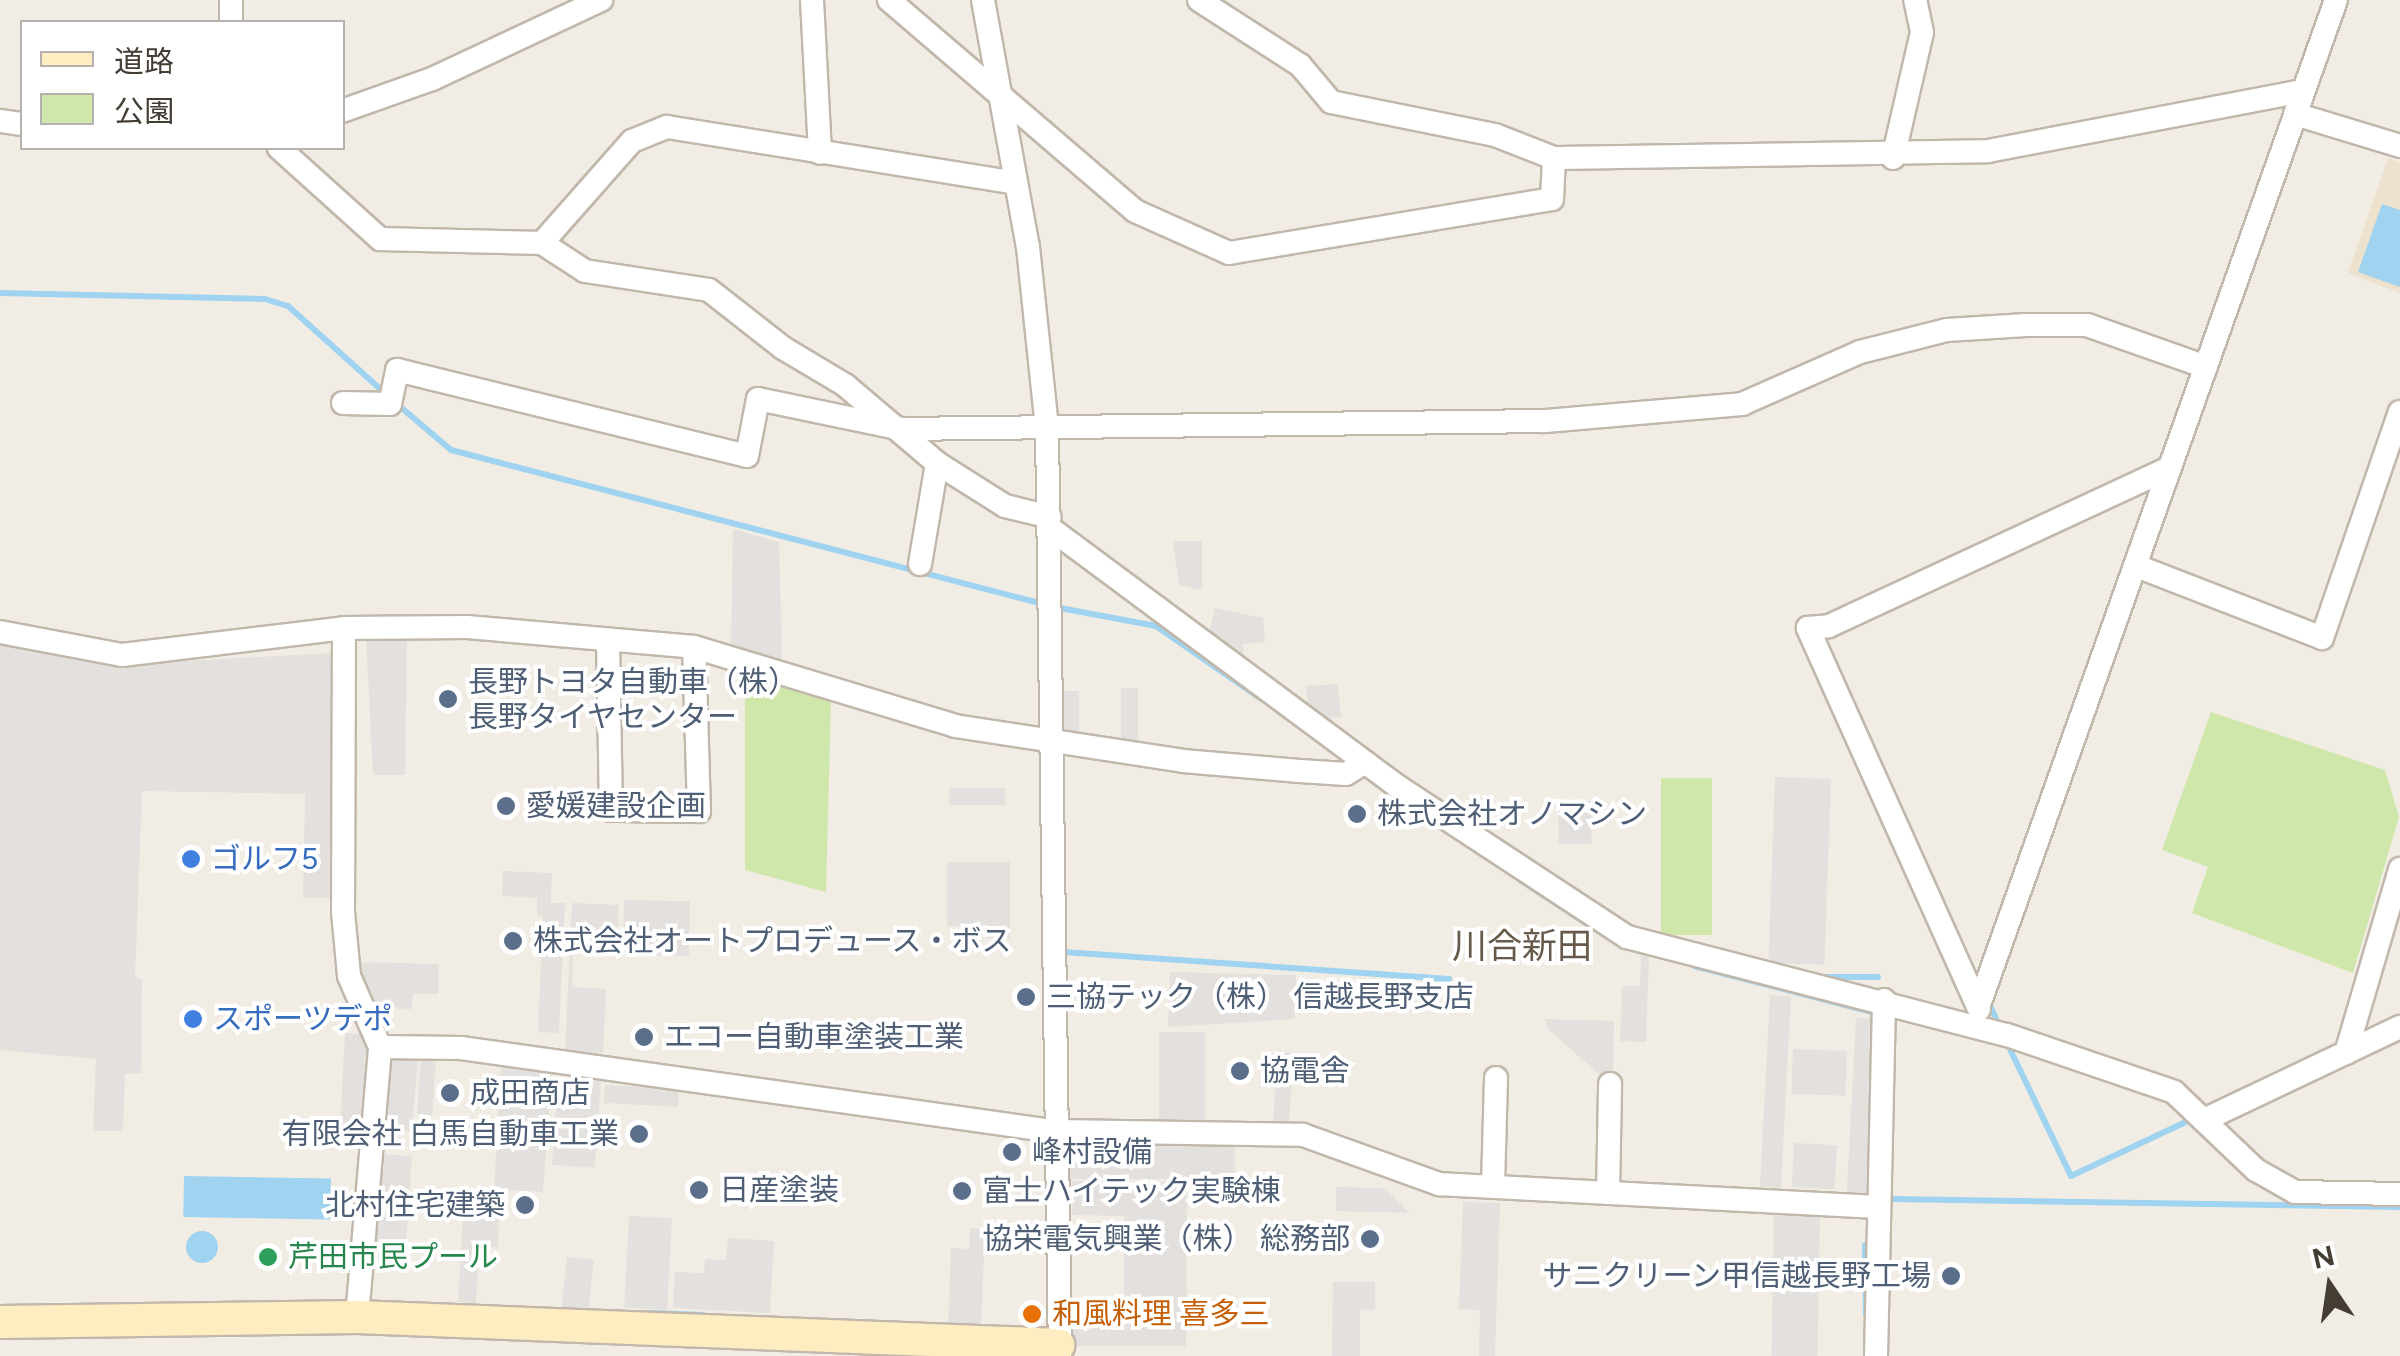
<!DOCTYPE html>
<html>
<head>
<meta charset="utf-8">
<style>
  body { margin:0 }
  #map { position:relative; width:2400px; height:1356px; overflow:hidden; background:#f2ede4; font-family:Figtree,"Noto Sans JP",sans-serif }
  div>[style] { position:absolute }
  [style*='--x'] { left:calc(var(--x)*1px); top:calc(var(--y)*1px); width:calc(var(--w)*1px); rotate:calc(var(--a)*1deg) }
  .education>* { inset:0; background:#ece2ce }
  .green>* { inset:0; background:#d0e7ac; transform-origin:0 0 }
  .parking>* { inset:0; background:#e3e0dd; transform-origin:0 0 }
  .water>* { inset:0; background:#9fd3f0; transform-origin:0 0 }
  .round { border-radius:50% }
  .stream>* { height:6px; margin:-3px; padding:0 3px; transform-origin:3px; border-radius:3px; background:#9fd3f0 }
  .roads { filter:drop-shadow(2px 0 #c1b7aa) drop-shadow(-2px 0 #c1b7aa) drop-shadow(0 2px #c1b7aa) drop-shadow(0 -2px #c1b7aa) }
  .street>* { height:22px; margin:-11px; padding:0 11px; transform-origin:11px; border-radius:11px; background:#fff }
  .secondary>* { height:32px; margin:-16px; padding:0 16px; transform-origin:16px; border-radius:16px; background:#ffedc2 }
  .dots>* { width:28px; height:28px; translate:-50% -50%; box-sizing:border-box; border:5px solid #fff; border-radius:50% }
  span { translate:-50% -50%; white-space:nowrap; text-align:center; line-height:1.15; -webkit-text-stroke:8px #fff; paint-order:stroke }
  .service-label { font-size:30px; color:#4e5e75 }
  .left { translate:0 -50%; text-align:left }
  .right { translate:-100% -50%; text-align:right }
  .shop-label { font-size:30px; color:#366cbe }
  .leisure-label { font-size:30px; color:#27864d }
  .food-label { font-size:30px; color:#c56008 }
  .quarter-label { font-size:35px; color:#675a4b }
  .legend { position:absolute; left:20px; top:20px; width:325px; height:130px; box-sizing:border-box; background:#fff; border:2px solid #b4b1ae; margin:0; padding:12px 18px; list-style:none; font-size:30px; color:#443d34 }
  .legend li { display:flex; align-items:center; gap:20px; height:50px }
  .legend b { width:50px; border:2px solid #b4b1ae }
  .north { position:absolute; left:2280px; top:1236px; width:100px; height:100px; -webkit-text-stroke:8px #fff; paint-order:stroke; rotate:347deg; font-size:28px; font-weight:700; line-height:40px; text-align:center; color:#443d34 }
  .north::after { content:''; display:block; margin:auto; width:35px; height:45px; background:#443d34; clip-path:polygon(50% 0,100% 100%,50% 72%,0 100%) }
</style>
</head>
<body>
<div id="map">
  <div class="education">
    <i style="clip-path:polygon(2388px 158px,2400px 162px,2400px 293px,2348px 273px)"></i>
  </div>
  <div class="green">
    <i style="clip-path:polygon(745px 673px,831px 701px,826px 892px,745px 870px)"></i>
    <i style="clip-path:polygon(2211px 712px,2385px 770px,2399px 817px,2353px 973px,2192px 913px,2208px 867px,2162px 850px)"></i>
    <i style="left:1661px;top:778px;width:51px;height:157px"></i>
  </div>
  <div class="parking">
    <i style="clip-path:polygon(733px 529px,779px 542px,782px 661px,731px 648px)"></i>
    <i style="clip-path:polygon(1173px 541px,1202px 541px,1202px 590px,1179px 585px)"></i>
    <i style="clip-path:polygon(1215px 608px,1263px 618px,1265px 642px,1243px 644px,1244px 668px,1207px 643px)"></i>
    <i style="clip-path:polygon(366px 637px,407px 637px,405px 775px,373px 775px)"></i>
    <i style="clip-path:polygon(0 645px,112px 665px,331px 653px,335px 661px,334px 898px,303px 898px,305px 794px,142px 791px,135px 977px,142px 979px,141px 1073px,125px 1074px,123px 1131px,93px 1131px,96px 1059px,0 1050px)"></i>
    <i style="clip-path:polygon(1338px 684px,1341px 717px,1331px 718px,1332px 725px,1308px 707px,1306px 686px)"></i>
    <i style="left:1121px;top:688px;width:17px;height:53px"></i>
    <i style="left:1058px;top:691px;width:21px;height:43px"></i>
    <i style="left:1775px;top:777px;width:56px;height:186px;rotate:2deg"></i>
    <i style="left:949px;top:788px;width:56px;height:17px"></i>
    <i style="left:1591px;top:801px;width:43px;height:33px;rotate:89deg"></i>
    <i style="clip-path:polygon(947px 862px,1010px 862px,1010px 938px,968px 938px,968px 926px,947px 926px)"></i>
    <i style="clip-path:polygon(503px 871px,552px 873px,551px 903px,565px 903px,559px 1033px,538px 1032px,543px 916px,537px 915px,537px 898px,502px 896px)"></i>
    <i style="left:624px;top:900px;width:66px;height:55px;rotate:1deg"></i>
    <i style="clip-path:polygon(572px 903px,619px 905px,616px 953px,573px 951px,572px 987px,606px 989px,603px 1053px,565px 1052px)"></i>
    <i style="clip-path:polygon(1641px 954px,1649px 955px,1646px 1042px,1620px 1041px,1622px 986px,1640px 986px)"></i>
    <i style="clip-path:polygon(357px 962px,439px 964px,438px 994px,413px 994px,412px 1009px,375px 1008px,357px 976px)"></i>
    <i style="clip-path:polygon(1170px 972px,1296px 975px,1295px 1019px,1168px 1027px)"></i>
    <i style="left:1770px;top:995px;width:21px;height:192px;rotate:3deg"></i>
    <i style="left:1856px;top:1018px;width:20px;height:175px;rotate:3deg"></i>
    <i style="clip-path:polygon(1545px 1019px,1614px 1021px,1613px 1076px,1600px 1075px,1547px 1028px)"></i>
    <i style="left:1159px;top:1032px;width:46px;height:89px"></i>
    <i style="left:345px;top:1033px;width:22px;height:99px;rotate:3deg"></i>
    <i style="left:1793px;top:1049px;width:54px;height:45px;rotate:2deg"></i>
    <i style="left:1278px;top:1051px;width:16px;height:75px;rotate:4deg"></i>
    <i style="left:385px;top:1056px;width:33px;height:73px;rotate:5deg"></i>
    <i style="left:421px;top:1059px;width:15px;height:55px;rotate:4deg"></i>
    <i style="clip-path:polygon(501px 1067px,552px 1070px,543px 1192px,501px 1190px,498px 1247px,479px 1246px,476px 1303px,458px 1302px,464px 1197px,494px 1190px)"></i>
    <i style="left:558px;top:1078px;width:43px;height:87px;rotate:4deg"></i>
    <i style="left:605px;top:1085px;width:74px;height:18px;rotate:3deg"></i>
    <i style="left:1794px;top:1143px;width:43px;height:44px;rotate:3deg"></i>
    <i style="left:1066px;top:1144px;width:169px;height:35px"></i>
    <i style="left:380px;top:1154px;width:32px;height:104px;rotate:4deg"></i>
    <i style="clip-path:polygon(1072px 1181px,1187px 1182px,1186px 1346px,1071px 1346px,1071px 1318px,1124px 1317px,1124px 1216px,1072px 1215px)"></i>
    <i style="clip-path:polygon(1336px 1187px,1385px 1188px,1410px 1213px,1336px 1211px)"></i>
    <i style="clip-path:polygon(1463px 1202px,1500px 1203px,1495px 1356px,1479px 1356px,1480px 1310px,1459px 1309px)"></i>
    <i style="left:1774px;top:1211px;width:46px;height:145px;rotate:1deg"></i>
    <i style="left:629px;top:1216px;width:43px;height:92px;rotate:3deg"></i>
    <i style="clip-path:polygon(970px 1228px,985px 1229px,981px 1327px,948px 1326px,951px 1248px,969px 1249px)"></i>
    <i style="clip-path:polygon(728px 1238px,774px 1241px,770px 1313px,673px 1308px,675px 1272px,704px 1273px,705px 1259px,726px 1260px)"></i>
    <i style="left:567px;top:1257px;width:27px;height:53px;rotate:6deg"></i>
    <i style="clip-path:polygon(1333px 1282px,1375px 1282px,1375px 1309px,1360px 1310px,1360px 1356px,1405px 1356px,1332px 1356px)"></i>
  </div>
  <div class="water">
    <i style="clip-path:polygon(2382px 204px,2400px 210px,2400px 287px,2358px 272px)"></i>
    <i style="left:184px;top:1176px;width:147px;height:41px;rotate:1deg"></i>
    <i class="round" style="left:186px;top:1231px;width:32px;height:32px"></i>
  </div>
  <div class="stream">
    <i style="--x:0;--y:293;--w:265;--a:1.3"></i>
    <i style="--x:265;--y:299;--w:24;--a:17"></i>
    <i style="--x:288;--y:306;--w:135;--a:42"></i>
    <i style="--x:397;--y:404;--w:71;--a:40.4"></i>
    <i style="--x:451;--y:450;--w:612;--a:14.58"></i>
    <i style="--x:1060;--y:608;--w:98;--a:10.6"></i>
    <i style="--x:1156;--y:626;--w:126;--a:34.7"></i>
    <i style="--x:1520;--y:880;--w:93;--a:33.2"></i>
    <i style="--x:1064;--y:952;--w:386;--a:4"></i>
    <i style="--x:1694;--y:966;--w:188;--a:14.5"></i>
    <i style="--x:1819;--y:977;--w:59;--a:0"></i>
    <i style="--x:1989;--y:1003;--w:24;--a:66"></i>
    <i style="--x:2006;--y:1041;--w:150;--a:64.3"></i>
    <i style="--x:2071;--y:1176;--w:132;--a:-25.2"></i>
    <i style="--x:1890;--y:1199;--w:510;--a:0.9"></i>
    <i style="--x:1865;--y:1245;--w:69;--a:89.2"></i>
    <i style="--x:651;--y:1313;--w:52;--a:2.2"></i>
  </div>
  <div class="roads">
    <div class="street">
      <i style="--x:812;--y:0;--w:153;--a:87"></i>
      <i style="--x:889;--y:0;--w:324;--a:40.6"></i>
      <i style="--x:1135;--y:211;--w:103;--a:24.1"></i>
      <i style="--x:1229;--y:253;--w:327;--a:-9.5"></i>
      <i style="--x:1552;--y:199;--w:41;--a:-87.2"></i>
      <i style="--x:983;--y:0;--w:251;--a:79.7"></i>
      <i style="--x:1028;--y:247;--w:182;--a:84"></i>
      <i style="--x:1047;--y:428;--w:928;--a:89.2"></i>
      <i style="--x:1199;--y:0;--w:120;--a:32.8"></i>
      <i style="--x:1300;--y:65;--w:48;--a:50"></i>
      <i style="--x:1331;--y:102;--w:167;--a:11.4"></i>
      <i style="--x:1495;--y:135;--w:63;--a:21.3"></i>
      <i style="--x:1554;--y:158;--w:434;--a:-0.9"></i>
      <i style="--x:1988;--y:151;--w:321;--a:-10.8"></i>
      <i style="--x:231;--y:22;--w:22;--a:-90"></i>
      <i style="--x:342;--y:111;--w:96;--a:-19.6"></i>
      <i style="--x:432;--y:79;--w:187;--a:-25.1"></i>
      <i style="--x:2295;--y:114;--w:110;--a:16.9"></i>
      <i style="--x:0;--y:121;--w:22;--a:8"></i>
      <i style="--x:279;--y:148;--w:136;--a:42"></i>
      <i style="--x:380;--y:239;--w:162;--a:1.4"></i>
      <i style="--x:542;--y:243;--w:51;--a:33.1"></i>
      <i style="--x:585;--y:271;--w:125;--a:8.7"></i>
      <i style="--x:709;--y:290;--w:94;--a:38.1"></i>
      <i style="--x:783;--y:348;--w:72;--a:30.8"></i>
      <i style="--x:845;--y:385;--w:121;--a:40.3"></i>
      <i style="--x:937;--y:463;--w:80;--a:32.3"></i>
      <i style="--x:1005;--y:506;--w:46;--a:13.7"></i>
      <i style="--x:1893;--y:158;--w:129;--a:-77"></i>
      <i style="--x:1922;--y:32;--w:33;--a:-102"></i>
      <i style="--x:542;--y:243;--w:136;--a:-48.6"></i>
      <i style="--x:632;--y:141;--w:38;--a:-22"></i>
      <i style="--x:667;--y:127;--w:352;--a:9.1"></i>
      <i style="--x:343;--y:403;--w:47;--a:1.2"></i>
      <i style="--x:390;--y:404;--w:35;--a:-78"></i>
      <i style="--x:397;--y:370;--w:360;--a:13.8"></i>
      <i style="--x:747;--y:456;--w:58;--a:-79.1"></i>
      <i style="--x:758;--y:399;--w:146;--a:11.8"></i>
      <i style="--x:901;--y:429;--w:644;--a:-0.71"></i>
      <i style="--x:1545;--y:421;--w:198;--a:-4.9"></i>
      <i style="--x:1742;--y:404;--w:129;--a:-23.8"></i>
      <i style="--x:1860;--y:352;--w:90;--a:-14.2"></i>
      <i style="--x:1947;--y:330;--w:79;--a:-3.6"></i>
      <i style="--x:2026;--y:325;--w:61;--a:0"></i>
      <i style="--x:2087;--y:325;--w:126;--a:19.4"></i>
      <i style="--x:1051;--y:529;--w:431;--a:36.6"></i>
      <i style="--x:1397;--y:786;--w:275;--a:33.3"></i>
      <i style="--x:1627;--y:937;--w:392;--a:14.5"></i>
      <i style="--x:2007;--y:1035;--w:176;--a:18.8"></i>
      <i style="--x:2174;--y:1092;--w:113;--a:43.6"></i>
      <i style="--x:2256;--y:1170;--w:45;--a:29.4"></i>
      <i style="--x:2295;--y:1192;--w:105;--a:1.1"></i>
      <i style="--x:920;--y:564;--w:102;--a:-80.4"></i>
      <i style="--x:2139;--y:567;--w:196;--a:21.2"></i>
      <i style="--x:2322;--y:638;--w:239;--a:-71"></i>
      <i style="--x:344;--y:628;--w:284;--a:90.2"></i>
      <i style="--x:343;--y:912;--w:64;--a:84.6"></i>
      <i style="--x:349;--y:976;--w:77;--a:66.4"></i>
      <i style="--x:0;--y:632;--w:124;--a:10.7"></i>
      <i style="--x:122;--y:655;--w:224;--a:-6.9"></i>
      <i style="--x:344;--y:628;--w:123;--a:-0.5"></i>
      <i style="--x:467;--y:627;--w:228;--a:5"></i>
      <i style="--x:694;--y:647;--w:273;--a:16.8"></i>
      <i style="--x:955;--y:726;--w:231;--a:8.7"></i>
      <i style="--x:1183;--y:761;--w:117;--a:4.9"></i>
      <i style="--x:1300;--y:771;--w:46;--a:3.7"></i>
      <i style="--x:1346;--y:774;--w:22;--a:-32"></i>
      <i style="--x:608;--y:640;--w:170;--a:89"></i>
      <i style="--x:611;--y:810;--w:88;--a:0.7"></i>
      <i style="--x:699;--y:811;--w:164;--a:-91.7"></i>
      <i style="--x:1980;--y:1002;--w:1063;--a:-70.44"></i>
      <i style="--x:1979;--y:1009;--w:418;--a:-114.2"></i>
      <i style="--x:1808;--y:628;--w:21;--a:-5"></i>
      <i style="--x:1829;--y:626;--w:376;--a:-24.9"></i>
      <i style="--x:2346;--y:1053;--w:192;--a:-73.6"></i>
      <i style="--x:2204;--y:1120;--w:217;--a:-25.4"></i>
      <i style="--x:1493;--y:1186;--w:108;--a:-88.4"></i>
      <i style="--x:1608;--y:1193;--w:109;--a:-88.9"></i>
      <i style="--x:357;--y:1317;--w:271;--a:-85.1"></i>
      <i style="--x:380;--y:1047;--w:81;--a:0.7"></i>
      <i style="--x:461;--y:1048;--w:598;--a:7.98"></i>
      <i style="--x:1053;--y:1131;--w:250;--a:0.9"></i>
      <i style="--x:1303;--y:1135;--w:145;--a:19.8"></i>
      <i style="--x:1439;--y:1184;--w:438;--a:3"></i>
      <i style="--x:1876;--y:1356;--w:356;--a:-88.7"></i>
    </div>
    <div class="secondary">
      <i style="--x:0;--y:1322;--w:357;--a:-0.8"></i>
      <i style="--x:357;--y:1317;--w:702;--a:2.29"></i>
    </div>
  </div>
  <div class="dots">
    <i style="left:448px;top:699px;background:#5c6f8a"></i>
    <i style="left:506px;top:806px;background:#5c6f8a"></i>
    <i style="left:1357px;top:814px;background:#5c6f8a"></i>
    <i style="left:191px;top:859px;background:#3f7fe0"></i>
    <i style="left:513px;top:941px;background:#5c6f8a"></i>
    <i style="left:1026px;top:997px;background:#5c6f8a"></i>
    <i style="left:193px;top:1019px;background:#3f7fe0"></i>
    <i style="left:644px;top:1037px;background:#5c6f8a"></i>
    <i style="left:1240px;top:1071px;background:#5c6f8a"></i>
    <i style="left:450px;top:1093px;background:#5c6f8a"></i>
    <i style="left:639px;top:1134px;background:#5c6f8a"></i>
    <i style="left:1012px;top:1152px;background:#5c6f8a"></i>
    <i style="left:699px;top:1190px;background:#5c6f8a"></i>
    <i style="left:962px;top:1191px;background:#5c6f8a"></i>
    <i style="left:525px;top:1205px;background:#5c6f8a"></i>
    <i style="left:1370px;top:1239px;background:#5c6f8a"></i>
    <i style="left:268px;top:1257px;background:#2e9e5b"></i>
    <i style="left:1951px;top:1276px;background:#5c6f8a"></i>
    <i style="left:1032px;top:1314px;background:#e8710a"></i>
  </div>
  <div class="service-label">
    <span class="left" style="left:468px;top:699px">長野トヨタ自動車（株）<br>長野タイヤセンター</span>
    <span class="left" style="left:526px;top:806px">愛媛建設企画</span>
    <span class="left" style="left:1377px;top:814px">株式会社オノマシン</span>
    <span class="left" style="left:533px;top:941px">株式会社オートプロデュース・ボス</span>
    <span class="left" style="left:1046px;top:997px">三協テック（株） 信越長野支店</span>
    <span class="left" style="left:664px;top:1037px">エコー自動車塗装工業</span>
    <span class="left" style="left:1260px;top:1071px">協電舎</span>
    <span class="left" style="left:470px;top:1093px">成田商店</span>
    <span class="right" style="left:619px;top:1134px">有限会社 白馬自動車工業</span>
    <span class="left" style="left:1032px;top:1152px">峰村設備</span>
    <span class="left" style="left:719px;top:1190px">日産塗装</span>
    <span class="left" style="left:982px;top:1191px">富士ハイテック実験棟</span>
    <span class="right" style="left:505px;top:1205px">北村住宅建築</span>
    <span class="right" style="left:1350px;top:1239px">協栄電気興業（株） 総務部</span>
    <span class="right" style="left:1931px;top:1276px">サニクリーン甲信越長野工場</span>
  </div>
  <div class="shop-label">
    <span class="left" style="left:211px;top:859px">ゴルフ5</span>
    <span class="left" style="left:213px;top:1019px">スポーツデポ</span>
  </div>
  <div class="leisure-label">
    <span class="left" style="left:288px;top:1257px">芹田市民プール</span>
  </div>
  <div class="food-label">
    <span class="left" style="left:1052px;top:1314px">和風料理 喜多三</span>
  </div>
  <div class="quarter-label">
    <span style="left:1522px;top:946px">川合新田</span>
  </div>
  <ul class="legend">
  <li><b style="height:12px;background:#ffedc2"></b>道路</li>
  <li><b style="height:28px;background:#d0e7ac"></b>公園</li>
  </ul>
  <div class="north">N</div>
</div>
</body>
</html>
